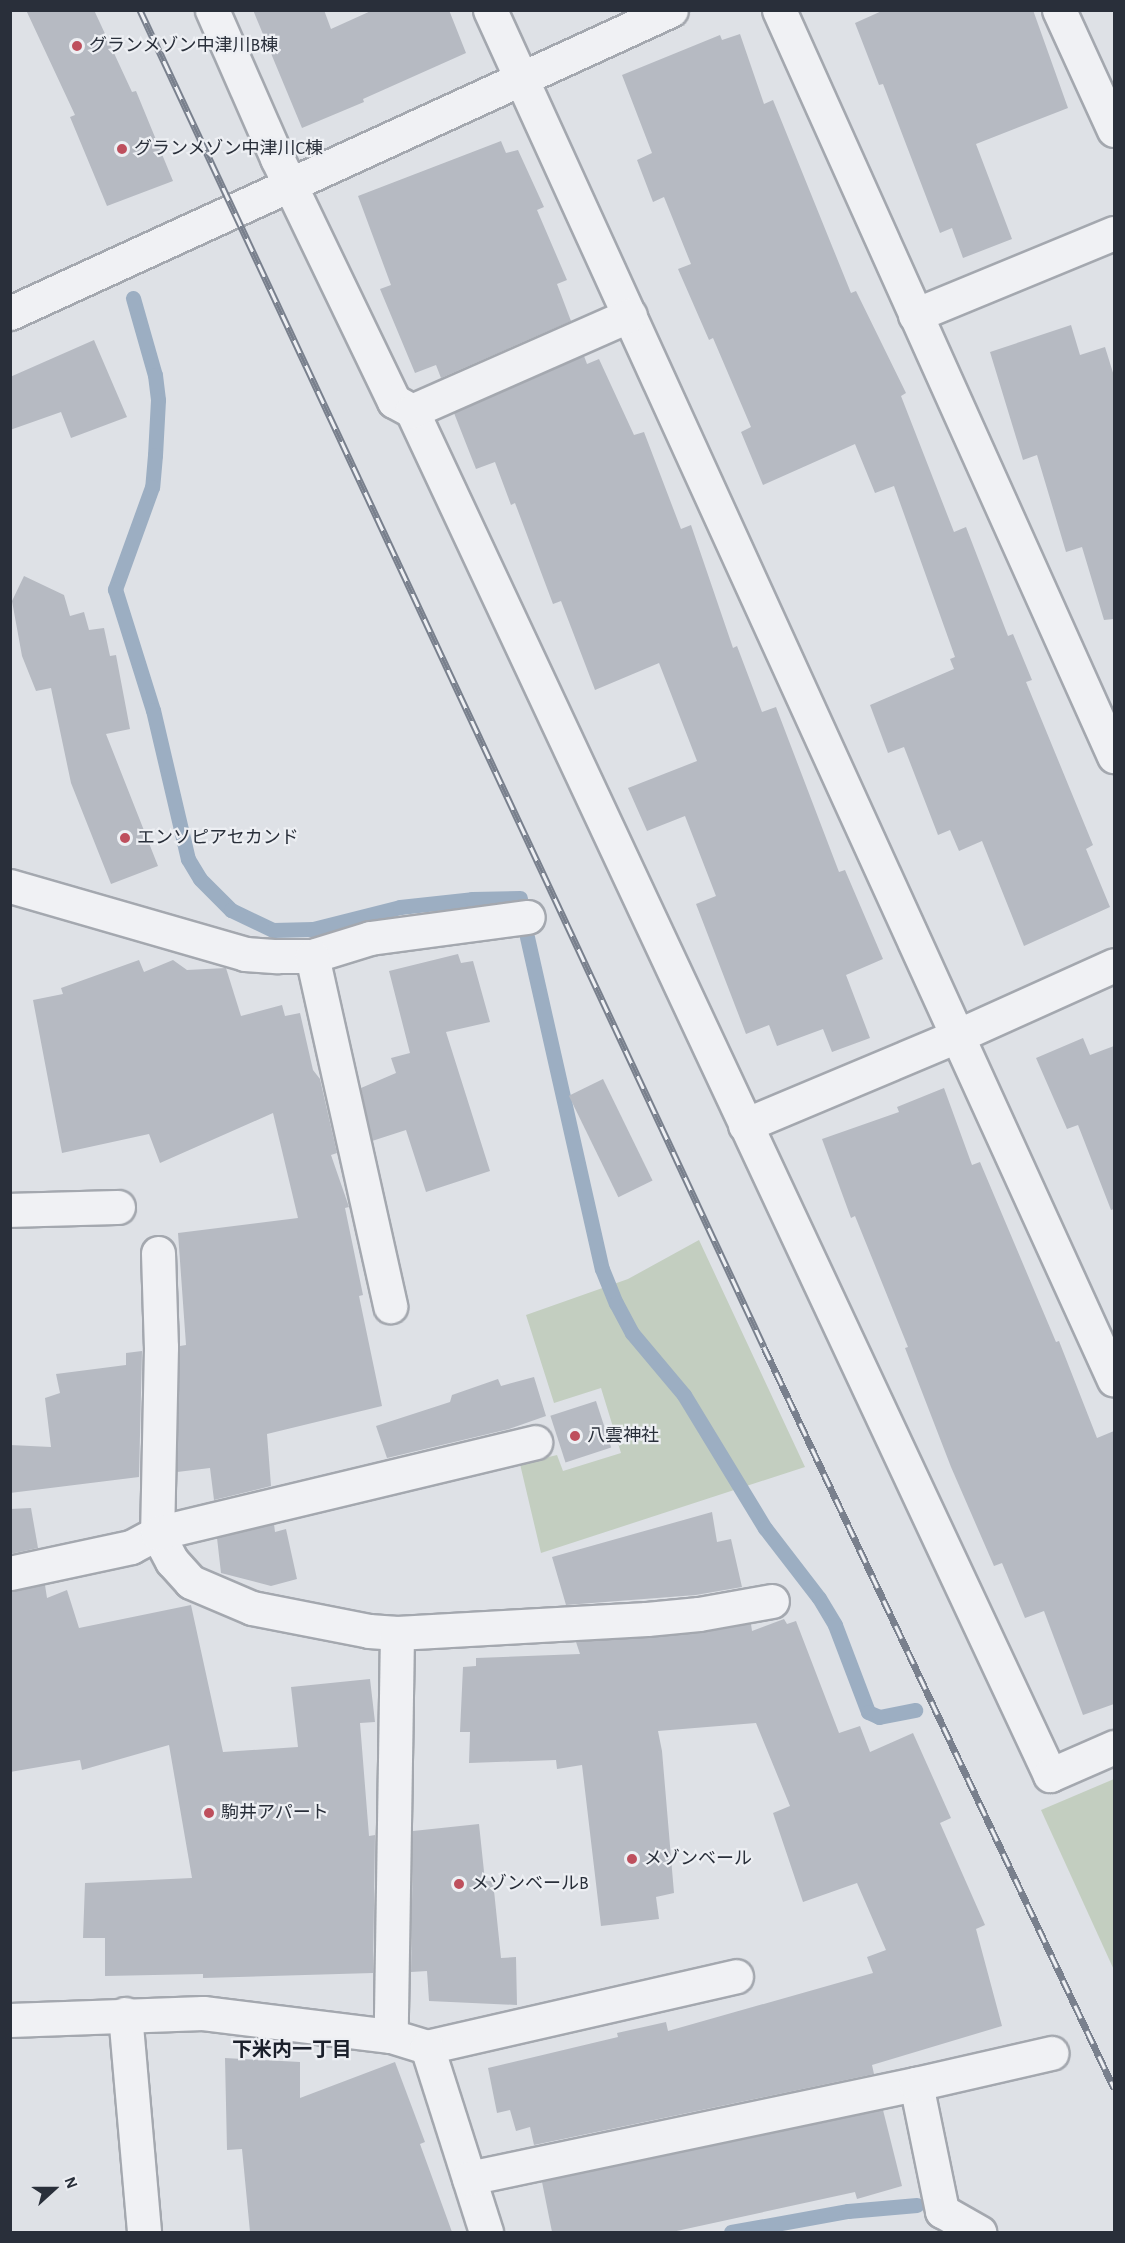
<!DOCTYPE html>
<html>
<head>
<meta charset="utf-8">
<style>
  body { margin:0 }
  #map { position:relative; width:1125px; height:2243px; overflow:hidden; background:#dee1e6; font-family:"Alegreya Sans","Noto Sans JP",sans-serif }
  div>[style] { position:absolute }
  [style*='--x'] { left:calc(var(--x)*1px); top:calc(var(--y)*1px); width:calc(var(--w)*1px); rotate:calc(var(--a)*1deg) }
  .green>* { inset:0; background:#c3cec0 }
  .stream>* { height:15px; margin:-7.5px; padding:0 7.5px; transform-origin:7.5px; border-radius:7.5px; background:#9caec2 }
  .building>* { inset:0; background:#b6bac2; transform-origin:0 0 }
  .roads { filter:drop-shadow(2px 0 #a4a8af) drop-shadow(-2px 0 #a4a8af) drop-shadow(0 2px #a4a8af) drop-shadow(0 -2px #a4a8af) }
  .street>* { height:33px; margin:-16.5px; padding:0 16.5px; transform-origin:16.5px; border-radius:16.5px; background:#f0f1f4 }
  .rail>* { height:7px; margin-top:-3.5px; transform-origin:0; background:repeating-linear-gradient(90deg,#edeff3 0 14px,#79808d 0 28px); box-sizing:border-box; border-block:2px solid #79808d }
  .dots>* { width:16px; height:16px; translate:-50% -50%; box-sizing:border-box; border:3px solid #edeff3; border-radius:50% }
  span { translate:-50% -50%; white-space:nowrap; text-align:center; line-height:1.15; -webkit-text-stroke:4.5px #edeff3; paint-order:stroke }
  .poi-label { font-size:18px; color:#292f3a }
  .left { translate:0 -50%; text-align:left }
  .neighbourhood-label { font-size:20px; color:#1b202b; font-weight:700 }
  .frame { position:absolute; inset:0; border:12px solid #292f3a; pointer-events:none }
  .north { position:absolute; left:24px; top:2159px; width:60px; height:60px; -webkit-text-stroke:4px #edeff3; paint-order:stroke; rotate:69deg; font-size:16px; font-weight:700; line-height:24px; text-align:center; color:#292f3a }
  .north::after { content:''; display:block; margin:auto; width:21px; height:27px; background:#292f3a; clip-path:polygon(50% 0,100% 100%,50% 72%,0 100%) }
</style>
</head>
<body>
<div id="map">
  <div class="green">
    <i style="clip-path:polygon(699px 1240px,805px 1467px,541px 1553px,520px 1464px,557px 1455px,563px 1471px,621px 1453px,601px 1388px,554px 1403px,526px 1315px,628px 1279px)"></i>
    <i style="clip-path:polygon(1114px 1779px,1114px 1970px,1041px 1810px)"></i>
  </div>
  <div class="stream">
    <i style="--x:133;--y:298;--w:80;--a:74.1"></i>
    <i style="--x:155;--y:375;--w:25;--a:83"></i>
    <i style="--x:158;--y:400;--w:55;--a:93.1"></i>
    <i style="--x:155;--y:455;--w:32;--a:95"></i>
    <i style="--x:152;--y:487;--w:109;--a:109.9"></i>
    <i style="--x:115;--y:589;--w:127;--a:72.6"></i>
    <i style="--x:153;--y:710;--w:153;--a:76.8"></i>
    <i style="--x:188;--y:859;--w:23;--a:59"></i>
    <i style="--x:200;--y:879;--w:44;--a:45"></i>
    <i style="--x:231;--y:910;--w:47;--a:25.5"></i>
    <i style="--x:273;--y:930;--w:40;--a:-1.4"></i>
    <i style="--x:313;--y:929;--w:90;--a:-14.2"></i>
    <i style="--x:400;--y:907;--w:72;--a:-6.3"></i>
    <i style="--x:472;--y:899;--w:48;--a:-1.2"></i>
    <i style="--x:527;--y:937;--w:340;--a:77.3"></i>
    <i style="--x:602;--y:1269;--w:37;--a:68"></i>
    <i style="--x:616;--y:1303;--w:34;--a:62"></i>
    <i style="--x:632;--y:1333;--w:81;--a:50"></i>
    <i style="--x:684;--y:1395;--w:156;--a:58.7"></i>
    <i style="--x:765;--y:1528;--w:88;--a:52.4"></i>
    <i style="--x:819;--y:1598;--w:31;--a:59"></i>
    <i style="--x:835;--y:1625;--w:93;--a:69.2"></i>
    <i style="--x:868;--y:1712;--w:12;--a:24"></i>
    <i style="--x:879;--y:1717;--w:37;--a:-11"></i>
    <i style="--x:731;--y:2232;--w:119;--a:-10.2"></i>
    <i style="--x:848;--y:2211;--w:69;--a:-5"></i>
  </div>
  <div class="building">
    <i style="clip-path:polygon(26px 10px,94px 10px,132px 92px,136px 91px,173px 181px,107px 206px,70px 117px,75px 115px)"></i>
    <i style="clip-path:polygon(253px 10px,324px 10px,331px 29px,373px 10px,449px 10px,466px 53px,363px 99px,364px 102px,302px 128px)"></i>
    <i style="clip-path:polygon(884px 10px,1033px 10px,1068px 108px,976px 144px,1012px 239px,963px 258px,952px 228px,940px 233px,883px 84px,879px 85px,855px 23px)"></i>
    <i style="clip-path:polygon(740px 34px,764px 104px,773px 100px,851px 293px,856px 291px,906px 393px,901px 396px,954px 532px,966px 527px,1008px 636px,1013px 634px,1032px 680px,1026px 682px,1093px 845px,1086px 849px,1110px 907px,1024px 946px,982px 841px,959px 851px,950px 830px,938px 835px,904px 747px,888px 753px,870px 705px,954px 669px,950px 659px,955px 657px,894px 486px,875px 493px,855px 444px,763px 485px,741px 432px,751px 427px,713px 338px,709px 340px,678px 269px,691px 264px,664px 197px,653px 202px,637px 160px,652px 153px,622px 75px,720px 35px,722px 40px)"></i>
    <i style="clip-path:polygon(501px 141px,506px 153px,518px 150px,544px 207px,537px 210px,567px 280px,557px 284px,571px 321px,441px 378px,436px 365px,415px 373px,380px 289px,391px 285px,358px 196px)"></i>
    <i style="clip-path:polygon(1071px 325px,1080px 355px,1105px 347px,1114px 376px,1114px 619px,1104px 620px,1082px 547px,1066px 552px,1037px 455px,1023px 460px,990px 352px)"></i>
    <i style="clip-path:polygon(94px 340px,127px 417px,71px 438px,61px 412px,10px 430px,10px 377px)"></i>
    <i style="clip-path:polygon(584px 356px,587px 364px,599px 359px,634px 435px,644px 432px,681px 529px,691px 525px,733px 648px,737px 646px,762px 712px,776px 707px,839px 872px,845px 870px,883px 959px,846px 975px,870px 1038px,832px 1052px,823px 1029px,777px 1046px,769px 1025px,746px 1034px,696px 904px,716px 896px,685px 816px,647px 831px,628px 788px,697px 761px,659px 663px,595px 690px,561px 601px,553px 604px,515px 503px,511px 505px,495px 462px,476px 469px,454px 413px)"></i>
    <i style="clip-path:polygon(24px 576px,64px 595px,70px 616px,84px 612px,89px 630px,104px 628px,110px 656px,116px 655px,130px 729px,106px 734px,158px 866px,111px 884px,71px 783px,51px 688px,36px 691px,22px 656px,12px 601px)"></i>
    <i style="clip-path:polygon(458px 954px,461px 963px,473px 961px,490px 1022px,446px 1032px,490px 1171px,426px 1192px,406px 1130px,372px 1141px,361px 1088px,396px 1073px,391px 1058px,410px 1053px,389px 971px)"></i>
    <i style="clip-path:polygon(139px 960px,144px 972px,173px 960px,187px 970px,226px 968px,241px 1016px,282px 1005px,285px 1016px,300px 1013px,313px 1070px,320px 1079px,337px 1153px,331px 1155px,349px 1207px,345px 1208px,363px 1295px,359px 1296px,382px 1406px,267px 1434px,271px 1486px,214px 1500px,210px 1468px,177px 1472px,180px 1346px,186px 1345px,178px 1233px,298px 1218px,273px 1113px,160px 1163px,149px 1134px,62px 1153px,33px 1000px,63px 994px,61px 988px)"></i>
    <i style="clip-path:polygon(1083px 1038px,1090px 1055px,1114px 1046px,1114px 1209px,1111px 1210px,1078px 1125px,1067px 1129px,1036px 1058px)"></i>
    <i style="left:603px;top:1079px;width:113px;height:38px;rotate:64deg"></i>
    <i style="clip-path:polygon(944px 1088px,972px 1165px,980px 1162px,1056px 1342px,1059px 1341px,1097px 1438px,1114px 1431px,1114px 1704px,1083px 1715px,1044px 1611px,1025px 1618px,1002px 1563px,994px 1566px,951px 1467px,905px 1348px,908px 1347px,855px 1216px,851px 1218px,822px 1139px,899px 1112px,897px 1107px)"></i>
    <i style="clip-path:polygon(142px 1351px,139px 1477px,10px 1493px,10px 1445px,51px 1447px,45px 1398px,60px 1393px,56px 1374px,126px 1365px,126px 1353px)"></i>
    <i style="clip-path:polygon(534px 1377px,546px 1416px,509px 1429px,387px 1458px,376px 1426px,450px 1402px,452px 1395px,498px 1379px,501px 1386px)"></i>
    <i style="left:596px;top:1401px;width:49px;height:48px;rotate:72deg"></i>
    <i style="clip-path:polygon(31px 1508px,38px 1548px,10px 1554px,10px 1509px)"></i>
    <i style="clip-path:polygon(712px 1512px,717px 1542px,731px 1539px,742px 1587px,696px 1595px,566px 1605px,552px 1557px)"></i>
    <i style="clip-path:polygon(274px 1524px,275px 1532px,286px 1529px,297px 1579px,271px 1586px,221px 1573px,217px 1538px)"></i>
    <i style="clip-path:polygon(45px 1585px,47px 1598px,67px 1590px,79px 1628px,191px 1605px,223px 1752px,298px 1747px,291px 1687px,370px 1679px,375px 1722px,360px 1723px,369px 1836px,375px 1835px,373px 1973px,203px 1978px,203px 1974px,105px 1976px,105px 1938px,83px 1938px,85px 1883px,192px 1878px,169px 1745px,82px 1770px,80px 1760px,10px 1772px,10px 1591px)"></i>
    <i style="clip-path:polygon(784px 1619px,787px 1624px,796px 1621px,839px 1733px,860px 1726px,870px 1752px,913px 1733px,951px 1818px,940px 1823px,985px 1925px,976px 1929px,1002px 2026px,872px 2065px,874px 2074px,534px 2145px,530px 2127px,516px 2131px,510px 2110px,497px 2113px,488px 2068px,618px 2037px,617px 2033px,666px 2022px,668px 2031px,873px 1973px,867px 1957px,886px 1950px,857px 1883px,803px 1902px,773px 1813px,790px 1806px,756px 1723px,658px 1731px,662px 1751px,674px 1893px,656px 1897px,659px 1919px,601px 1926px,582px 1765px,557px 1769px,556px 1760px,469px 1763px,470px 1732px,460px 1732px,463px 1667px,476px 1666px,476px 1658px,580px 1654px,576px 1642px,701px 1633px,751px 1624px,752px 1631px)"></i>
    <i style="clip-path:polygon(479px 1824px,485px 1881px,493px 1881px,501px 1958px,516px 1957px,517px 2005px,429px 2001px,427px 1971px,411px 1972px,413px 1831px)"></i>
    <i style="clip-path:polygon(225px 2058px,300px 2062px,300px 2098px,395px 2062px,425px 2142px,420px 2144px,452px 2232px,250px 2232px,242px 2149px,227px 2150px)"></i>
    <i style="clip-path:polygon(883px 2110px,902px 2186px,857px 2199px,855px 2192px,672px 2232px,552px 2232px,542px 2182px)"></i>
  </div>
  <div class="roads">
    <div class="street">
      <i style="--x:212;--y:10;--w:162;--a:66.3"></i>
      <i style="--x:277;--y:158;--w:270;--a:64.3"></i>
      <i style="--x:394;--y:401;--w:21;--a:29"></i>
      <i style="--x:412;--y:411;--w:1506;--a:64.93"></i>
      <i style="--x:1050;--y:1775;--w:70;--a:-23.6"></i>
      <i style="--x:490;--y:10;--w:1505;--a:65.51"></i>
      <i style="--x:779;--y:10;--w:818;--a:65.82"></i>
      <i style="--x:1059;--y:10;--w:132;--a:65.4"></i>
      <i style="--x:10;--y:313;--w:727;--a:-24.63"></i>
      <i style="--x:915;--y:315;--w:215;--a:-22.4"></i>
      <i style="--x:412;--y:411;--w:238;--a:-23.8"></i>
      <i style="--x:10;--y:886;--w:245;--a:16.1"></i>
      <i style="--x:245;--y:954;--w:32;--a:4"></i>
      <i style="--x:277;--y:956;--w:35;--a:0"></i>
      <i style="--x:312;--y:956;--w:61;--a:-17.2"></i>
      <i style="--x:370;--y:938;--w:159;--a:-7.6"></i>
      <i style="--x:312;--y:956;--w:359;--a:77.4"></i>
      <i style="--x:745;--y:1125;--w:230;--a:-22.8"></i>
      <i style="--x:957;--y:1036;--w:172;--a:-24.3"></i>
      <i style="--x:10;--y:1210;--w:108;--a:-1.6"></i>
      <i style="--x:158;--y:1253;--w:94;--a:88.2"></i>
      <i style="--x:161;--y:1347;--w:186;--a:91.2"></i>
      <i style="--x:157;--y:1533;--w:32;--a:62"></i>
      <i style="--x:172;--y:1561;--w:28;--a:48"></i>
      <i style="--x:191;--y:1582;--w:66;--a:23.1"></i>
      <i style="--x:252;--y:1608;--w:119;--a:11.1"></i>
      <i style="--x:369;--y:1631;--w:28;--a:4"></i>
      <i style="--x:397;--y:1633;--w:403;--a:90.9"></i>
      <i style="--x:10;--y:1573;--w:124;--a:-12.1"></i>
      <i style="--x:131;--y:1547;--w:30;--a:-28"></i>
      <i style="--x:157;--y:1533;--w:389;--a:-13.5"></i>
      <i style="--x:397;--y:1633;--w:250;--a:-3.2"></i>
      <i style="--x:647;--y:1619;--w:52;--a:-5.5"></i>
      <i style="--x:699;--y:1614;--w:74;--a:-10.1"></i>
      <i style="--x:125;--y:2014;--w:219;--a:85"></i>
      <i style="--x:10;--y:2020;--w:193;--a:-2.1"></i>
      <i style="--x:203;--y:2013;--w:189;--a:7"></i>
      <i style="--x:391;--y:2036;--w:38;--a:17"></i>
      <i style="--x:427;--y:2047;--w:317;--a:-12.9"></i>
      <i style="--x:427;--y:2047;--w:194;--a:72.3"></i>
      <i style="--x:916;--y:2084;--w:130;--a:78.4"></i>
      <i style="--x:942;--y:2211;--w:43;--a:29.6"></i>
      <i style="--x:469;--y:2178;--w:457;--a:-11.9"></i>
      <i style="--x:916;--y:2084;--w:139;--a:-12.9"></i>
    </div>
  </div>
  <div class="rail">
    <i style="--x:140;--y:10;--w:1475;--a:64.98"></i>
    <i style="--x:764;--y:1347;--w:820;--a:64.72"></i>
  </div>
  <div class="dots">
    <i style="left:77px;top:46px;background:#be4f5d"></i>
    <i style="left:122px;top:149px;background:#be4f5d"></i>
    <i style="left:125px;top:838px;background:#be4f5d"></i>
    <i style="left:575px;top:1436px;background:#be4f5d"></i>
    <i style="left:209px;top:1813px;background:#be4f5d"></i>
    <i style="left:632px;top:1859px;background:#be4f5d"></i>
    <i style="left:459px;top:1884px;background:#be4f5d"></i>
  </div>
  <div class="poi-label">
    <span class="left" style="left:89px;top:46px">グランメゾン中津川B棟</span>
    <span class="left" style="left:134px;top:149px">グランメゾン中津川C棟</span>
    <span class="left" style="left:137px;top:838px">エンソピアセカンド</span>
    <span class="left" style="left:587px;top:1436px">八雲神社</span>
    <span class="left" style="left:221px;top:1813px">駒井アパート</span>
    <span class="left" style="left:644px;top:1859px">メゾンベール</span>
    <span class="left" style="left:471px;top:1884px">メゾンベールB</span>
  </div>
  <div class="neighbourhood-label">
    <span style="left:292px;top:2050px">下米内一丁目</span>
  </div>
  <div class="frame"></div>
  <div class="north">N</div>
</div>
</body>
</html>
